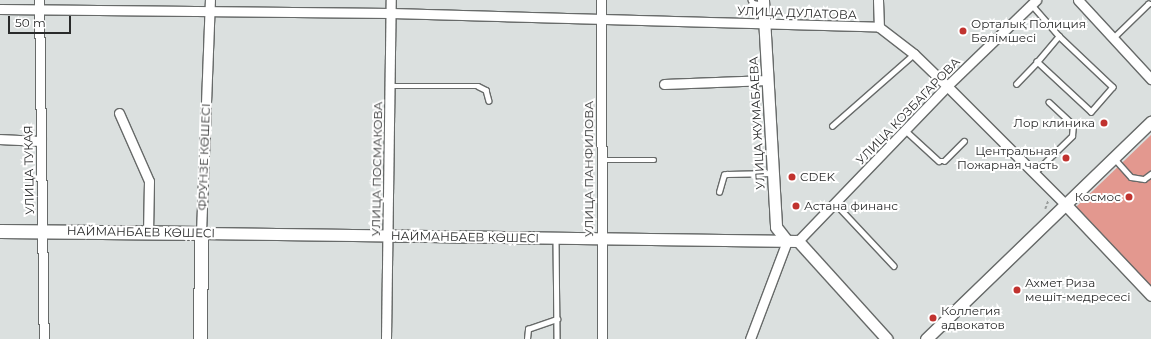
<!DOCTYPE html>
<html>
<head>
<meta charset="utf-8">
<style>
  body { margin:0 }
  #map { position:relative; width:1151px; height:339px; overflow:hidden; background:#dbe0df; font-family:Montserrat,sans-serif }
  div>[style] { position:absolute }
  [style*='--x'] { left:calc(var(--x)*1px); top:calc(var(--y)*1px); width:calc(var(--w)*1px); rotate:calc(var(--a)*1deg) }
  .green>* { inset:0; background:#e3988f }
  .path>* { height:1.5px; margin-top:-0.75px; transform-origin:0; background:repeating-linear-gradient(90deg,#999d9c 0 3px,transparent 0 5px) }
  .roads { filter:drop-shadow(1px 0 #676a69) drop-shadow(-1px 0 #676a69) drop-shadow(0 1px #676a69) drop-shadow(0 -1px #676a69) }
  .service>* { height:4.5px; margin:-2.25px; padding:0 2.25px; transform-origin:2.25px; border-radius:2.25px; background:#fff }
  .minor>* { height:9px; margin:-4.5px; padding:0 4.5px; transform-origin:4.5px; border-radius:4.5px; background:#fff }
  .tertiary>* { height:11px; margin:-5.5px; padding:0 5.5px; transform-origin:5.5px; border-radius:5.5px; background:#fff }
  .secondary>* { height:13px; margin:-6.5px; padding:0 6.5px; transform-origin:6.5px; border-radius:6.5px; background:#fff }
  .dots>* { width:11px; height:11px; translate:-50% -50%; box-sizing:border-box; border:2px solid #fff; border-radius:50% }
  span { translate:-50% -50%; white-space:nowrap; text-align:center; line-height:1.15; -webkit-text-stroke:4px #fff; paint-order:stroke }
  .street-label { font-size:12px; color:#292a2a }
  .poi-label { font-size:12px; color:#292a2a }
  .left { translate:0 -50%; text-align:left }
  .right { translate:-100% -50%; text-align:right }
  .scale { position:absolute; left:8px; top:16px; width:63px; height:18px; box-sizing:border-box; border:2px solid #292a2a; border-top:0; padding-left:5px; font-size:12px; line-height:14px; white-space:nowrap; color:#292a2a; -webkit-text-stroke:3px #fff; paint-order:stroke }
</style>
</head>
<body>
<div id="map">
  <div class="green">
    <i style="clip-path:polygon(1151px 135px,1151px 286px,1075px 208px)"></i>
  </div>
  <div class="path">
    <i style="--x:1045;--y:209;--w:9;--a:-69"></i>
  </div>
  <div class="roads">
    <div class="service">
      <i style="--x:751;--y:0;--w:4;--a:56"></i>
      <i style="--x:753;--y:3;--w:10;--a:11"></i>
      <i style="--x:1032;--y:5;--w:41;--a:48.9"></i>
      <i style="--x:1059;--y:36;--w:74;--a:43.4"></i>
      <i style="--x:1113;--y:87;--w:33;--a:131"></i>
      <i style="--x:1091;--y:112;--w:74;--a:-137.2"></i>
      <i style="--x:1037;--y:62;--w:34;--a:-50"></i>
      <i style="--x:1113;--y:38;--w:49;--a:-44.2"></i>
      <i style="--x:1148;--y:4;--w:3;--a:0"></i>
      <i style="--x:1016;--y:84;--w:30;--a:-46"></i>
      <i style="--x:390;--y:86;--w:88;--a:0"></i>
      <i style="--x:478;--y:86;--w:9;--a:27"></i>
      <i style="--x:486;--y:90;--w:11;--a:75"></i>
      <i style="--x:832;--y:126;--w:109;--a:-41.3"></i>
      <i style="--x:905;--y:130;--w:46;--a:42.4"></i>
      <i style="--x:939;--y:161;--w:5;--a:0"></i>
      <i style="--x:944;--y:161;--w:28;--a:-45"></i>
      <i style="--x:1114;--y:158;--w:25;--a:48"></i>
      <i style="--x:1131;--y:177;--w:13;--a:9"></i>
      <i style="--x:1144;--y:179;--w:9;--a:-36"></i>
      <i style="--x:601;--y:160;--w:53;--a:0"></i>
      <i style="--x:1034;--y:173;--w:53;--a:-44.2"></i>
      <i style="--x:1072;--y:136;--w:11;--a:-85"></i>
      <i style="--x:1073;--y:125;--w:33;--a:-137"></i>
      <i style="--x:719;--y:192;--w:18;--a:-74"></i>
      <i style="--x:724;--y:175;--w:3;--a:-18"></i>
      <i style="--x:727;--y:174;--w:46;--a:-1.2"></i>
      <i style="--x:835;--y:203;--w:86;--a:46.9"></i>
      <i style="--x:556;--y:239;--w:100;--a:89.4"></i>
      <i style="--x:527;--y:339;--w:10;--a:-84"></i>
      <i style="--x:528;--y:329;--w:31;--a:-19"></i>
    </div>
    <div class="minor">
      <i style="--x:39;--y:0;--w:339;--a:89.2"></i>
      <i style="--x:601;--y:0;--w:339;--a:89.8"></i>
      <i style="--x:878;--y:0;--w:27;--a:88"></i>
      <i style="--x:1078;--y:0;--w:108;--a:47.3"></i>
      <i style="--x:0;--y:9;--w:391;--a:0.6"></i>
      <i style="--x:391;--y:13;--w:488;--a:1.6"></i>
      <i style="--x:879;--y:27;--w:44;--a:37.6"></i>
      <i style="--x:914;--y:54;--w:46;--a:44.1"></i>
      <i style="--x:947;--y:86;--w:168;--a:45"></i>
      <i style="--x:664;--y:84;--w:104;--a:-2.2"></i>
      <i style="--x:119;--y:113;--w:74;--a:66.2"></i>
      <i style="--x:149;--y:181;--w:51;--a:91.1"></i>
      <i style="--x:0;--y:139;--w:41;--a:2.8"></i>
      <i style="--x:201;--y:233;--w:233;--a:-87.8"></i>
      <i style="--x:798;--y:241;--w:215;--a:-46.1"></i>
      <i style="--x:947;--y:86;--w:124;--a:-44"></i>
      <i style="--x:386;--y:339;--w:339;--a:-89.2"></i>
      <i style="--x:750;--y:339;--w:105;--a:-69.3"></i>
    </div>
    <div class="tertiary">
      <i style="--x:763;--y:0;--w:227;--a:86.7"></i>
      <i style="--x:776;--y:227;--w:18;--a:52"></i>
      <i style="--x:1066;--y:205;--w:124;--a:46.6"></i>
      <i style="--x:201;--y:233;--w:597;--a:0.77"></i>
      <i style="--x:798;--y:241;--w:132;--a:47.8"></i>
      <i style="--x:926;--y:339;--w:313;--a:-44"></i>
    </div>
    <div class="secondary">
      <i style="--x:0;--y:231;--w:201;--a:0.6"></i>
      <i style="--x:201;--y:233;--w:106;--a:90.5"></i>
    </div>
  </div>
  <div class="dots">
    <i style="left:963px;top:31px;background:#c1332f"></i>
    <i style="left:1104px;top:123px;background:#c1332f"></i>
    <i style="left:1066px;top:158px;background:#c1332f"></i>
    <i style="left:792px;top:177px;background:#c1332f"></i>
    <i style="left:1129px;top:197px;background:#c1332f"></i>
    <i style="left:796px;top:206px;background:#c1332f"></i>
    <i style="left:1017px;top:290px;background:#c1332f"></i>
    <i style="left:933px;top:318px;background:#c1332f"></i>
  </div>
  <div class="street-label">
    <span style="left:797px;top:13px;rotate:2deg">УЛИЦА ДУЛАТОВА</span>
    <span style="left:908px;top:111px;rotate:-46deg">УЛИЦА КОЗБАГАРОВА</span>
    <span style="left:757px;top:123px;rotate:-93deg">УЛИЦА ЖУМАБАЕВА</span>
    <span style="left:204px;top:157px;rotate:-88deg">ФРУНЗЕ КӨШЕСІ</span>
    <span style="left:377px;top:169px;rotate:-89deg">УЛИЦА ПОСМАКОВА</span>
    <span style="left:589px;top:169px;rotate:-90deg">УЛИЦА ПАНФИЛОВА</span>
    <span style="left:29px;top:170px;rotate:-91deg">УЛИЦА ТУКАЯ</span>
    <span style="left:141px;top:232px;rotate:1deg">НАЙМАНБАЕВ КӨШЕСІ</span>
    <span style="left:465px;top:237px;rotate:1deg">НАЙМАНБАЕВ КӨШЕСІ</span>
  </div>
  <div class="poi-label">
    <span class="left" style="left:971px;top:31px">Орталық Полиция<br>Бөлімшесі</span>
    <span class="right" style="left:1095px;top:123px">Лор клиника</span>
    <span class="right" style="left:1058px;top:158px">Центральная<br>Пожарная часть</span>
    <span class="left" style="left:800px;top:177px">CDEK</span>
    <span class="right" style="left:1121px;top:197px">Космос</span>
    <span class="left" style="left:804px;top:206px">Астана финанс</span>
    <span class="left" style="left:1025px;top:290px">Ахмет Риза<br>мешіт-медресесі</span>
    <span class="left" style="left:941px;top:318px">Коллегия<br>адвокатов</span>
  </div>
  <div class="scale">50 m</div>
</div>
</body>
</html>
